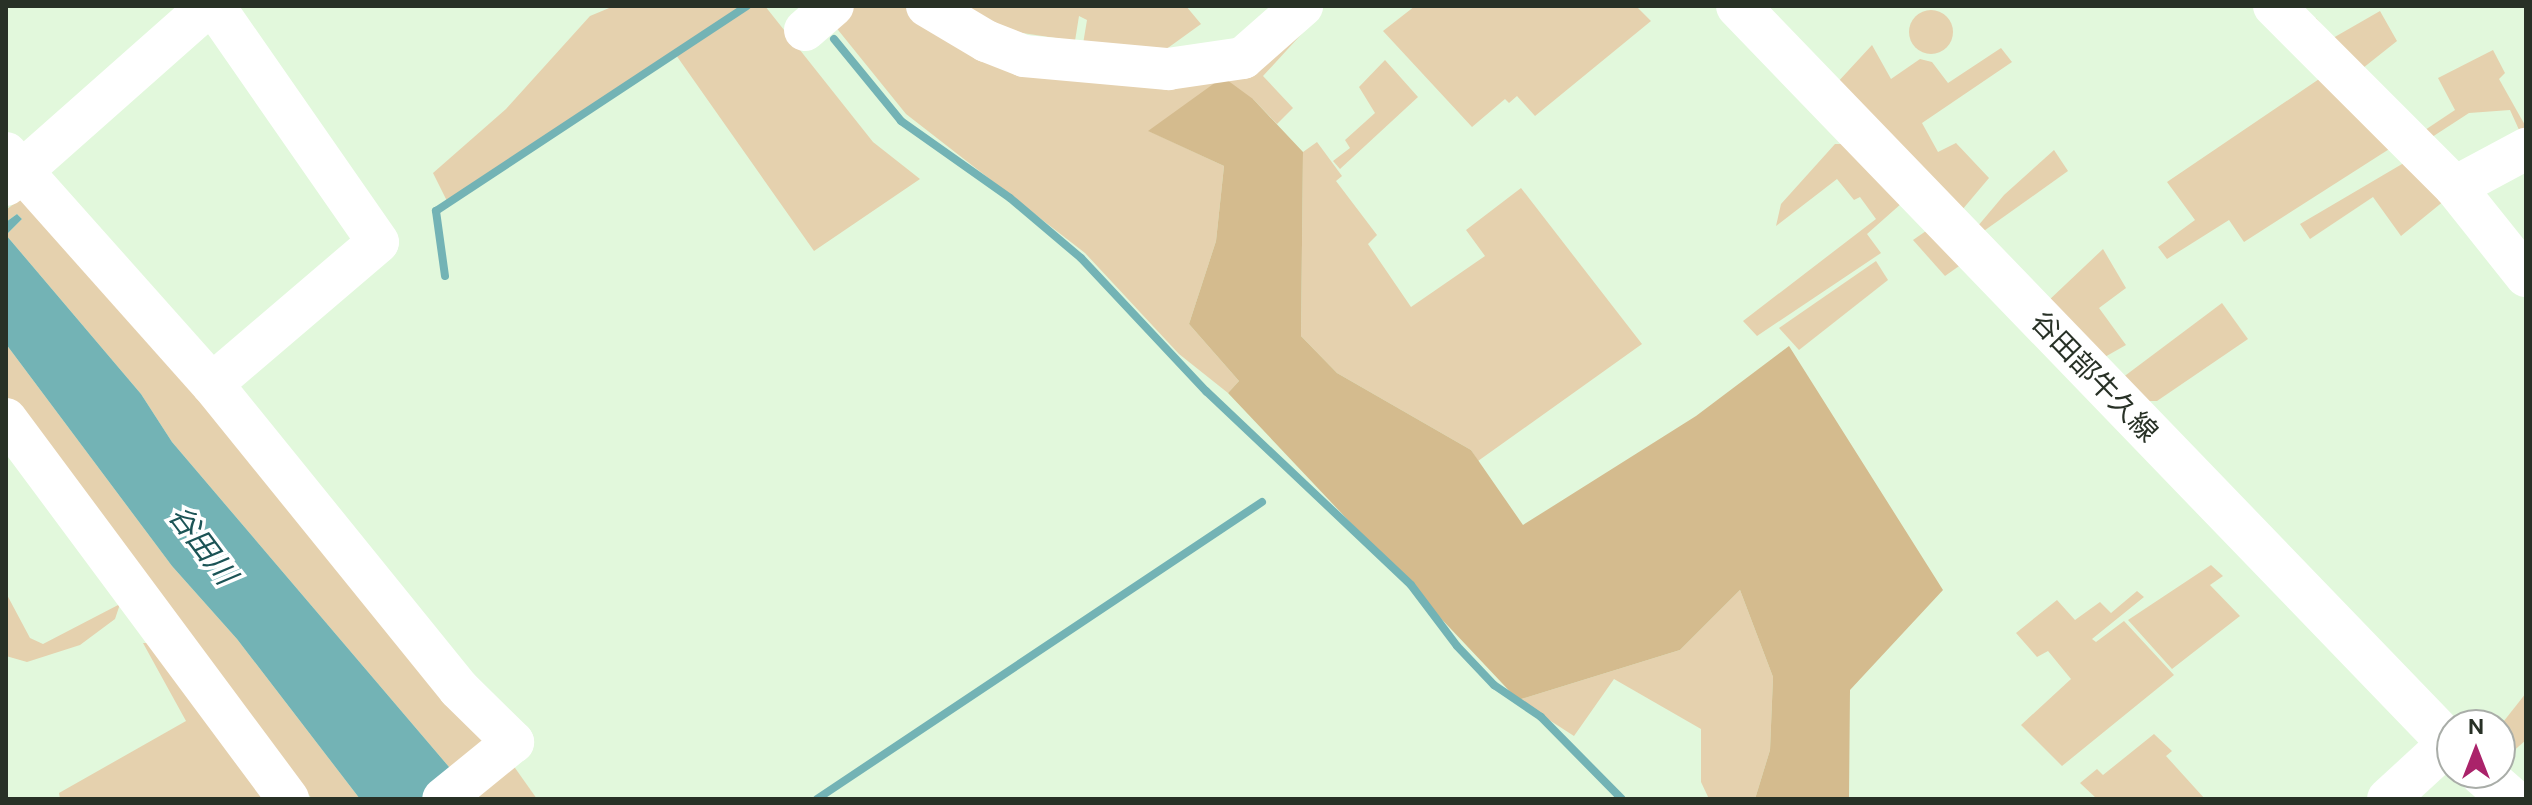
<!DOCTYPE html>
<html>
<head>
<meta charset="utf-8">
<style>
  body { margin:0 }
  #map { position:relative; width:2532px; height:805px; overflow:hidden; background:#e2f8dc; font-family:"DM Sans","Noto Sans JP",sans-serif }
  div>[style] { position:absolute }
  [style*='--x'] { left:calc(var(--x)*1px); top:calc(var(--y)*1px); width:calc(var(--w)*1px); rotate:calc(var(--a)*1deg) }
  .green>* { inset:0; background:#e5d1ae }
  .round { border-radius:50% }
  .forest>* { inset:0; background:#d4bb8e }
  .water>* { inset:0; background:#73b3b5 }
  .stream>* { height:8px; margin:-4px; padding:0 4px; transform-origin:4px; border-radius:4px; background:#73b3b5 }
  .minor>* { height:42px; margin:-21px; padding:0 21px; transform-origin:21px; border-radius:21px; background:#fff }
  .major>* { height:44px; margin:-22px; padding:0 22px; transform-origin:22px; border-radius:22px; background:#fff }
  span { translate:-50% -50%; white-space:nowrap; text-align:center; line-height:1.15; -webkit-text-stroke:7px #fff; paint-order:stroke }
  .street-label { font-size:28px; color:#283126 }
  .water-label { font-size:30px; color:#1c5456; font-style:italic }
  .frame { position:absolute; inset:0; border:8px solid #283126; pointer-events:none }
  .north { position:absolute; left:2436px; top:709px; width:80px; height:80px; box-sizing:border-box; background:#fff; border:2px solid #a9ada8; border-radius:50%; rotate:0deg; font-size:22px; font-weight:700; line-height:32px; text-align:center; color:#283126 }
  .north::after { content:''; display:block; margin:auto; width:28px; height:36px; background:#aa236a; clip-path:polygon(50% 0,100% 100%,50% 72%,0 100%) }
</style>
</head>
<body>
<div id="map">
  <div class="green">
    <i style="clip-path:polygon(614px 6px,765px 6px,873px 142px,920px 179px,814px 251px,676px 55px,447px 201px,433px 173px,506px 109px,590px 16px)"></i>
    <i style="clip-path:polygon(856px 6px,904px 6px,924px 20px,1113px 83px,1319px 15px,1263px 76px,1293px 108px,1277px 124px,1253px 99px,1169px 118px,1149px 131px,1224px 166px,1216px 241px,1189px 324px,1239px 381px,1228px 393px,1179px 354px,1085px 253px,906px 114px,830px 20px)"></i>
    <i style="clip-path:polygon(959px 6px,1186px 6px,1201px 24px,1165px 50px,1082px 50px,1087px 20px,1079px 16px,1075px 41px,1003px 30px)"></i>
    <i style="clip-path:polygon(1415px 6px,1636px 6px,1651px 21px,1535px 116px,1517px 96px,1509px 103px,1505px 99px,1472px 127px,1383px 31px)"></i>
    <i class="round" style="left:1909px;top:10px;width:44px;height:44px"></i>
    <i style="clip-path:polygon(2380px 11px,2397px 41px,2358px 72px,2309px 24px,2316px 18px,2333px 38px)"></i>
    <i style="clip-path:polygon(1872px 45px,1891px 79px,1920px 59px,1932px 62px,1948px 83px,2001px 48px,2012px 62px,1922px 123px,1938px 152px,1956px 143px,1989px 178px,1962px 210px,1836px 84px)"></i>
    <i style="clip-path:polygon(2493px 50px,2505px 73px,2499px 79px,2526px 127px,2520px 132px,2510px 110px,2469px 113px,2429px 139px,2422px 132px,2455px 110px,2438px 78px)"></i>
    <i style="clip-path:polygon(1385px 60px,1418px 97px,1340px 169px,1333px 161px,1350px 148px,1345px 140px,1375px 113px,1359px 87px)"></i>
    <i style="clip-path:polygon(2328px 73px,2394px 146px,2244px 242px,2229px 220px,2167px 259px,2158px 247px,2195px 220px,2167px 182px)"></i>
    <i style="clip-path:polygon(1317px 142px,1342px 176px,1336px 181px,1377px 235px,1368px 244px,1411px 307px,1485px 256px,1466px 230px,1521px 188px,1642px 344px,1478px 461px,1471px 450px,1337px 373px,1301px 336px,1303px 152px)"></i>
    <i style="clip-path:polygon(1835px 144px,1843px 144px,1902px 203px,1867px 234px,1881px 253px,1757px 336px,1743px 321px,1876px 219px,1860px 197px,1854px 200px,1837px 179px,1776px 226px,1781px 204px)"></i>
    <i style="clip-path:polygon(2054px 150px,2068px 171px,1981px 233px,1977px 227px,2004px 195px)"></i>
    <i style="clip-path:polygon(2414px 157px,2450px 196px,2401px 236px,2373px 197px,2310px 239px,2300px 224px)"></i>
    <i style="clip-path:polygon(24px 196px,497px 743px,455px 774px,172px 442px,141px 394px,6px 235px,22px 219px,17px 214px,6px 222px,6px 210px)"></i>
    <i style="clip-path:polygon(1926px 231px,1962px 264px,1945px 276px,1913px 240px)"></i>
    <i style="clip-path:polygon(2103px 249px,2126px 288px,2099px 308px,2126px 345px,2103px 358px,2047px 302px)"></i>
    <i style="clip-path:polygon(1876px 261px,1888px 280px,1799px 350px,1779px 328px)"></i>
    <i style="clip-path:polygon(2222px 303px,2248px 339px,2157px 401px,2144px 401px,2122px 378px)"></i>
    <i style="clip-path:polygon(6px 344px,172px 566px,237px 639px,360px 799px,312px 799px,6px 396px)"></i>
    <i style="clip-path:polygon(2211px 565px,2223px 576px,2210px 585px,2240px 616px,2172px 669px,2128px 620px)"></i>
    <i style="clip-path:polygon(1740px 590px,1773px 677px,1770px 750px,1755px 799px,1709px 799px,1701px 782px,1701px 729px,1614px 679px,1574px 736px,1518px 700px,1680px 650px)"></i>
    <i style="clip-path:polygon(2137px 591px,2144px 597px,2092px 639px,2096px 642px,2124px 621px,2174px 675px,2062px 766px,2021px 725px,2071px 679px,2048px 651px,2037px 657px,2016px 633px,2057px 600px,2075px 620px,2100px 602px,2111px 613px)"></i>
    <i style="clip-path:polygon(6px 593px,30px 638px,43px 644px,120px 604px,115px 619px,80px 645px,27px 662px,6px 656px)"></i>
    <i style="clip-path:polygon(143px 643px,159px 643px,277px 799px,60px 799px,59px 793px,186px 721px)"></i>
    <i style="clip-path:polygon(2526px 693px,2526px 740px,2502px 761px,2500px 726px)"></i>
    <i style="clip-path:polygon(2154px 734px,2172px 751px,2166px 756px,2205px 799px,2097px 799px,2080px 783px,2097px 769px,2103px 775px)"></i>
    <i style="clip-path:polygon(508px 758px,537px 799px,469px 799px)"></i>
  </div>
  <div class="forest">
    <i style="clip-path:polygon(1223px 77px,1253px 99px,1303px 152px,1301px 336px,1337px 373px,1471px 450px,1523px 525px,1696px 416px,1789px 346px,1943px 590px,1850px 690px,1849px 799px,1755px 799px,1770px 750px,1773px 677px,1740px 590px,1680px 650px,1518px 700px,1228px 393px,1239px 381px,1189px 324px,1216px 241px,1224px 166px,1148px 131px)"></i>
  </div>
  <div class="water">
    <i style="clip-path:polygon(17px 214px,22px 219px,6px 235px,141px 394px,172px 442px,455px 774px,469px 799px,360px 799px,237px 639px,172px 566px,6px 344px,6px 222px)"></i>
  </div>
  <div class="stream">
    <i style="--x:834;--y:39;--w:106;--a:50.7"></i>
    <i style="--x:901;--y:121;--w:133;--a:35.2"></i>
    <i style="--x:1010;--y:198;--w:93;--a:40.2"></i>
    <i style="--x:1081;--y:258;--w:183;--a:46.8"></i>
    <i style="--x:1206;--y:391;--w:282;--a:43.4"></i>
    <i style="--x:1411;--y:585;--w:76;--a:53"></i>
    <i style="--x:1457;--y:646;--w:54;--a:46.5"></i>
    <i style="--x:1494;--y:685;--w:57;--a:34.2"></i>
    <i style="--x:1541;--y:717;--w:115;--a:45.4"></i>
    <i style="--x:445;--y:276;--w:66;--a:-97.9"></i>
    <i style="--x:436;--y:211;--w:372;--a:-33.4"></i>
    <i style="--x:817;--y:799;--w:535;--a:-33.72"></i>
  </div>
  <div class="minor">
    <i style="--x:927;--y:6;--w:69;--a:30.7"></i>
    <i style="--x:986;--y:41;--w:41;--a:21.5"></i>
    <i style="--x:1024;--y:56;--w:145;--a:5.2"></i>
    <i style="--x:1168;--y:69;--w:76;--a:-8.3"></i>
    <i style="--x:1243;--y:58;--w:79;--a:-41.4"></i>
    <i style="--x:2274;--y:6;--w:256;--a:45"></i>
    <i style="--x:2455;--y:187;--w:114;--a:51.4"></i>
    <i style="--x:805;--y:30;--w:37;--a:-41"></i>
    <i style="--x:6;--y:153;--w:310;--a:48.3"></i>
    <i style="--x:212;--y:384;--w:392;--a:51"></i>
    <i style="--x:459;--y:689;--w:76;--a:44.5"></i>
    <i style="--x:513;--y:742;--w:90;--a:140.8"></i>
    <i style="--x:6;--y:185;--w:270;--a:-41.5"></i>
    <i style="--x:2455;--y:187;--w:81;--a:-28.2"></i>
    <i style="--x:212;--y:384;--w:218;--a:-40.5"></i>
    <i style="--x:378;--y:242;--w:287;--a:-124.8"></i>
    <i style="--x:6;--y:419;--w:473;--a:53.4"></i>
    <i style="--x:2388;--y:799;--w:83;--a:-42.6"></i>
  </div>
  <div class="major">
    <i style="--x:1738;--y:6;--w:1028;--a:46.02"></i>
    <i style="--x:2481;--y:773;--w:40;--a:41"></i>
  </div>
  <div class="street-label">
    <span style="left:2094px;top:377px;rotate:46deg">谷田部牛久線</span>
  </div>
  <div class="water-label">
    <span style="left:202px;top:545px;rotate:53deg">谷田川</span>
  </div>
  <div class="frame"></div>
  <div class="north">N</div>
</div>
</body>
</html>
